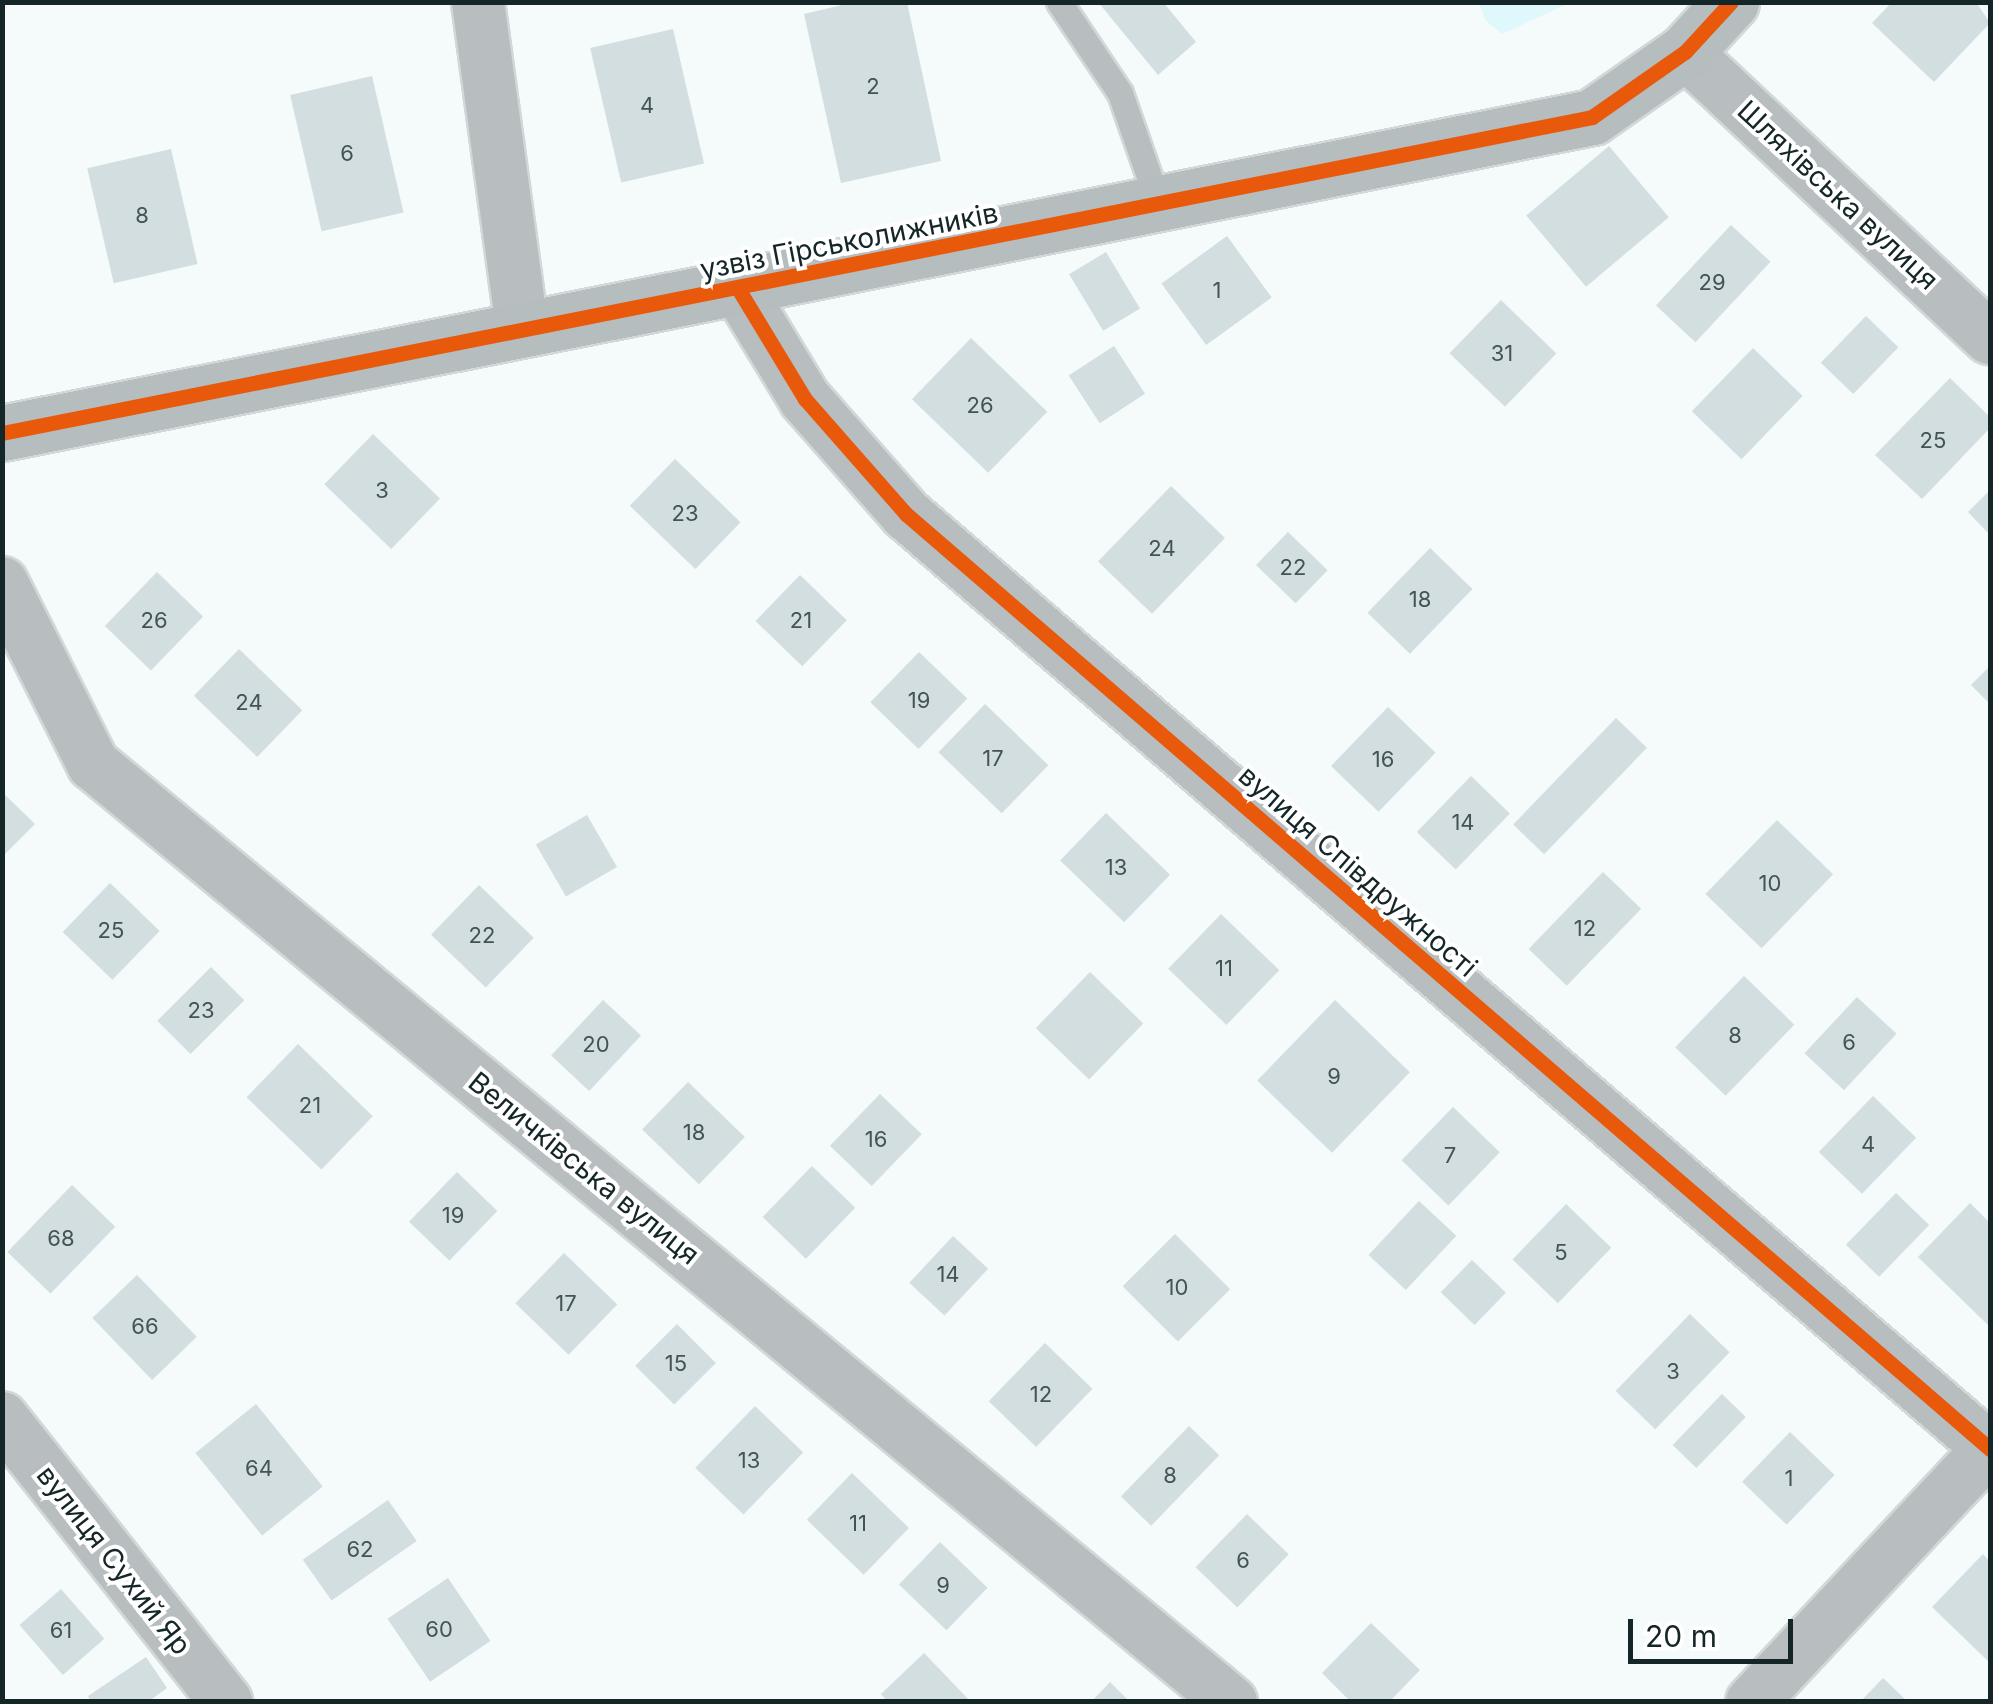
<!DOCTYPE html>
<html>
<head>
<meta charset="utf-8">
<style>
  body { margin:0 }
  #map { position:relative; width:1993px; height:1704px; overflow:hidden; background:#f5fafb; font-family:Inter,sans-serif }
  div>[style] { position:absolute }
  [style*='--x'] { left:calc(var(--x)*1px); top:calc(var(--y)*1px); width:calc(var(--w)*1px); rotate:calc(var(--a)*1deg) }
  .built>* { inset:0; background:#def8fc }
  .building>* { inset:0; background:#d3dee0; transform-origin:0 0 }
  .roads { filter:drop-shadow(2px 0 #d2d7d8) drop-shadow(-2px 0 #d2d7d8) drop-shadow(0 2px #d2d7d8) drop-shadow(0 -2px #d2d7d8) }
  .lane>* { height:25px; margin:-12.5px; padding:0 12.5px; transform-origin:12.5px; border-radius:12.5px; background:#b8bebf }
  .street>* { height:52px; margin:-26px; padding:0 26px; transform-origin:26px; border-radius:26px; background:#b8bebf }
  .secondary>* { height:55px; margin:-27.5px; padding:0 27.5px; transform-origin:27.5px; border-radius:27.5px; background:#b5bdbf }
  .cycleway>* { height:15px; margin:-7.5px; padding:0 7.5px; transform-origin:7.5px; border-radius:7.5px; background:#e8590c }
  span { translate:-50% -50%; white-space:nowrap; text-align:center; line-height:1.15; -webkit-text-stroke:8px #fff; paint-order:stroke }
  .number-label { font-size:22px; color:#445456 }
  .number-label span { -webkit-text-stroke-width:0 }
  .street-label { font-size:28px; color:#142628 }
  .frame { position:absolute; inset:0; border:5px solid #142628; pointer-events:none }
  .scale { position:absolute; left:1628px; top:1619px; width:165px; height:45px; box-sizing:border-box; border:5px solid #142628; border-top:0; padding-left:12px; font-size:30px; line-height:35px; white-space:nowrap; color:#142628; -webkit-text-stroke:8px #fff; paint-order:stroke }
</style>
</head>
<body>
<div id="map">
  <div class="built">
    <i style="clip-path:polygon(1479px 3px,1569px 3px,1502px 34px,1486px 21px)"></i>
  </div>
  <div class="building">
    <i style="clip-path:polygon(855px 2px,907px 2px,941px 161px,841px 183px,804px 14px)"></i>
    <i style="clip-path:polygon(1098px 2px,1163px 2px,1196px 42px,1158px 75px)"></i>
    <i style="clip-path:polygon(1892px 2px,1976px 2px,1990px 23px,1934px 82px,1872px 23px)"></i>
    <i style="left:673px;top:29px;width:138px;height:85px;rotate:77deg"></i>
    <i style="left:372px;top:76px;width:140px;height:84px;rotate:77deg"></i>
    <i style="left:1609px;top:146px;width:93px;height:108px;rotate:50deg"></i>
    <i style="left:171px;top:149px;width:118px;height:86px;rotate:77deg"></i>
    <i style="left:1731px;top:225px;width:54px;height:110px;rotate:43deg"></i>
    <i style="left:1227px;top:236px;width:76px;height:81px;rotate:54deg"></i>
    <i style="left:1106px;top:252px;width:66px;height:43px;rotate:59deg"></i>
    <i style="left:1501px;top:300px;width:77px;height:74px;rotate:44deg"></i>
    <i style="left:1866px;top:316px;width:45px;height:65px;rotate:44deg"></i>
    <i style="left:971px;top:338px;width:106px;height:85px;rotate:44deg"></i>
    <i style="left:1114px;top:346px;width:57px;height:54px;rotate:57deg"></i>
    <i style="left:1753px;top:348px;width:69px;height:88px;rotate:44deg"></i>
    <i style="clip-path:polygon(1950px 378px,1990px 417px,1990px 428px,1922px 499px,1875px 455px)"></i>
    <i style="left:373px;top:434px;width:93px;height:70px;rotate:44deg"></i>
    <i style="left:675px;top:459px;width:91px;height:65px;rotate:44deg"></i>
    <i style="left:1171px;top:486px;width:75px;height:105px;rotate:44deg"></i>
    <i style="clip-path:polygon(1990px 490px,1990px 535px,1968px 512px)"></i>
    <i style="left:1288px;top:532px;width:55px;height:46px;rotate:44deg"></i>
    <i style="left:1430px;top:548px;width:59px;height:90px;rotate:44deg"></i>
    <i style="left:157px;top:572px;width:64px;height:75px;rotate:44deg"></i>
    <i style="left:800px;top:575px;width:65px;height:64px;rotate:44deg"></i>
    <i style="left:239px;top:649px;width:88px;height:65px;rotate:44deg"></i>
    <i style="left:919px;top:652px;width:67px;height:70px;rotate:44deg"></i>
    <i style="clip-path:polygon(1990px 666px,1990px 704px,1971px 685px)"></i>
    <i style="left:985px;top:704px;width:88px;height:67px;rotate:44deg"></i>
    <i style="left:1388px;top:707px;width:66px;height:82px;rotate:44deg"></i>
    <i style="left:1616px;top:718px;width:43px;height:148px;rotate:44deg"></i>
    <i style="left:1471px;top:776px;width:54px;height:78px;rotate:44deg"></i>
    <i style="clip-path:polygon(2px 792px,35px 824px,2px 857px)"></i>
    <i style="left:1106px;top:813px;width:89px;height:66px;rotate:44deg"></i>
    <i style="left:587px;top:815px;width:60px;height:59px;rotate:60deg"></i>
    <i style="left:1777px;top:820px;width:78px;height:103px;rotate:44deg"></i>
    <i style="left:1603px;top:872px;width:53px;height:107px;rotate:44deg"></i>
    <i style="left:110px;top:883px;width:69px;height:68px;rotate:44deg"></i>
    <i style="left:479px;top:885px;width:76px;height:69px;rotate:44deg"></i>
    <i style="left:1221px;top:914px;width:81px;height:76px;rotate:44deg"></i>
    <i style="left:211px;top:967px;width:47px;height:76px;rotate:45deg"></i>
    <i style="left:1090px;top:972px;width:74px;height:78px;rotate:44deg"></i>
    <i style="left:1744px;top:976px;width:70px;height:99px;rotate:44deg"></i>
    <i style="left:1857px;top:997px;width:54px;height:77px;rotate:43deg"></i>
    <i style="left:603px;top:1000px;width:52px;height:76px;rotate:43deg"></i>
    <i style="left:1335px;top:1000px;width:104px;height:112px;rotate:44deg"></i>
    <i style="left:298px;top:1044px;width:104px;height:74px;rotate:44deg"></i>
    <i style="left:688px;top:1082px;width:79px;height:66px;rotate:44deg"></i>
    <i style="left:880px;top:1094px;width:58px;height:72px;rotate:44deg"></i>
    <i style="left:1873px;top:1096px;width:60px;height:78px;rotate:44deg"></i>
    <i style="left:1453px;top:1107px;width:65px;height:74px;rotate:44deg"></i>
    <i style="left:812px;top:1166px;width:60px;height:71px;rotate:44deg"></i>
    <i style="left:457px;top:1172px;width:56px;height:69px;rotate:44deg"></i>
    <i style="left:72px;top:1185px;width:60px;height:93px;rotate:44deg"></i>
    <i style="left:1896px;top:1193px;width:46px;height:72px;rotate:44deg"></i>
    <i style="left:1419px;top:1201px;width:51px;height:74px;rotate:43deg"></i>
    <i style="clip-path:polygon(1970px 1203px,1990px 1223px,1990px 1327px,1918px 1257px)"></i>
    <i style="left:1566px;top:1204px;width:63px;height:77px;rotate:44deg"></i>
    <i style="left:1175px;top:1234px;width:78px;height:74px;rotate:45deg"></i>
    <i style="left:953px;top:1236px;width:48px;height:64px;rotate:43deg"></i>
    <i style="left:564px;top:1253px;width:74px;height:70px;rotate:44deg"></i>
    <i style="left:1472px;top:1260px;width:47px;height:45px;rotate:44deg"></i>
    <i style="left:137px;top:1275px;width:86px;height:62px;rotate:46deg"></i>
    <i style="left:1690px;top:1314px;width:55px;height:107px;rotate:44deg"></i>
    <i style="left:677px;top:1324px;width:55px;height:59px;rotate:45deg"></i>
    <i style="left:1045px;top:1343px;width:66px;height:81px;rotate:44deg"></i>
    <i style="left:1722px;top:1394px;width:33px;height:71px;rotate:44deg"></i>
    <i style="left:256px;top:1404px;width:106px;height:78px;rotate:51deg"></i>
    <i style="left:755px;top:1406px;width:67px;height:86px;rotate:44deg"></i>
    <i style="left:1189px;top:1426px;width:42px;height:98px;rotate:44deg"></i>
    <i style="left:1790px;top:1432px;width:62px;height:69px;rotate:44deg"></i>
    <i style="left:852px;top:1473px;width:79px;height:65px;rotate:44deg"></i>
    <i style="left:388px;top:1500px;width:50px;height:104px;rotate:55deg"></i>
    <i style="left:1247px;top:1514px;width:58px;height:74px;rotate:44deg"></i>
    <i style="left:940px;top:1542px;width:66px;height:59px;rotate:44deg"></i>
    <i style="clip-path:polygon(1983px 1554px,1990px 1562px,1990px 1663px,1932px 1607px)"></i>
    <i style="left:448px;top:1578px;width:76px;height:73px;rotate:56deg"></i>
    <i style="left:61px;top:1589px;width:66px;height:55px;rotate:49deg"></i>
    <i style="clip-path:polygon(1371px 1623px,1420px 1670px,1389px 1702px,1351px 1702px,1322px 1673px)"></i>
    <i style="clip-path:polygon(924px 1653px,971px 1702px,888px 1702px,881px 1694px)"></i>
    <i style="clip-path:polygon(146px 1657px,167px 1688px,148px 1702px,91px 1702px,88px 1696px)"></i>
    <i style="clip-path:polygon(1883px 1678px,1908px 1702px,1860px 1702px)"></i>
    <i style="clip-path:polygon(1110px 1682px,1130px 1702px,1091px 1702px)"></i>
  </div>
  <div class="roads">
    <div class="lane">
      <i style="--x:1059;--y:2;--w:110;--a:56.2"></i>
      <i style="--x:1120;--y:93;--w:119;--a:70.8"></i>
    </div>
    <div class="street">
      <i style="--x:478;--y:2;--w:328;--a:82.3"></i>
      <i style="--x:1685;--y:52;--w:418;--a:43.2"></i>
      <i style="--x:739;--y:290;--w:127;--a:58.8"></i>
      <i style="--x:805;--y:399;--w:153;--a:48.7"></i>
      <i style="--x:906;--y:514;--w:1432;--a:40.78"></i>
      <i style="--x:2;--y:583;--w:203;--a:63.3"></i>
      <i style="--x:93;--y:764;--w:1475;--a:39.5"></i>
      <i style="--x:2;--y:1418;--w:362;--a:51.7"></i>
      <i style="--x:1752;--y:1702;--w:348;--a:-46.9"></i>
    </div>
    <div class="secondary">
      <i style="--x:2;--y:433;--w:1621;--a:-11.24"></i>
      <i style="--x:1592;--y:117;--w:113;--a:-35"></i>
      <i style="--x:1685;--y:52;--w:68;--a:-47.4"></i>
    </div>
  </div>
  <div class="cycleway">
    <i style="--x:739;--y:290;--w:127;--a:58.8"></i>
    <i style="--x:805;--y:399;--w:153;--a:48.7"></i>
    <i style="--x:906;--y:514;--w:1432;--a:40.78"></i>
    <i style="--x:2;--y:433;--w:1621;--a:-11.24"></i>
    <i style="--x:1592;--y:117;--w:113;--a:-35"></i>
    <i style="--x:1685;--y:52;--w:68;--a:-47.4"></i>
  </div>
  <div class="number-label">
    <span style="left:873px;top:87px">2</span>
    <span style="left:647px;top:106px">4</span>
    <span style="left:347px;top:154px">6</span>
    <span style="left:142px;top:216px">8</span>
    <span style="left:1712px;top:283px">29</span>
    <span style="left:1217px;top:291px">1</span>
    <span style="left:1502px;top:354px">31</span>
    <span style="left:980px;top:406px">26</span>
    <span style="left:1933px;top:441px">25</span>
    <span style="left:382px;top:491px">3</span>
    <span style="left:685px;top:514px">23</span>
    <span style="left:1162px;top:549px">24</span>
    <span style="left:1293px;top:568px">22</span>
    <span style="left:1420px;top:600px">18</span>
    <span style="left:154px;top:621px">26</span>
    <span style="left:801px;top:621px">21</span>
    <span style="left:919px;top:701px">19</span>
    <span style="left:249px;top:703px">24</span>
    <span style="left:993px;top:759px">17</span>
    <span style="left:1383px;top:760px">16</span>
    <span style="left:1463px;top:823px">14</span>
    <span style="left:1116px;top:868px">13</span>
    <span style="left:1770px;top:884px">10</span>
    <span style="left:1585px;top:929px">12</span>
    <span style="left:111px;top:931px">25</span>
    <span style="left:482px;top:936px">22</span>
    <span style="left:1224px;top:969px">11</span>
    <span style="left:201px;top:1011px">23</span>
    <span style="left:1735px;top:1036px">8</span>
    <span style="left:1849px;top:1043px">6</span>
    <span style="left:596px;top:1045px">20</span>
    <span style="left:1334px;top:1077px">9</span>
    <span style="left:310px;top:1106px">21</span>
    <span style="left:694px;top:1133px">18</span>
    <span style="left:876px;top:1140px">16</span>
    <span style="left:1868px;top:1145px">4</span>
    <span style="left:1450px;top:1156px">7</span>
    <span style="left:453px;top:1216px">19</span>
    <span style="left:61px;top:1239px">68</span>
    <span style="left:1561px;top:1253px">5</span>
    <span style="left:948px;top:1275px">14</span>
    <span style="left:1177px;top:1288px">10</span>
    <span style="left:566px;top:1304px">17</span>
    <span style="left:145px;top:1327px">66</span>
    <span style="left:676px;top:1364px">15</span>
    <span style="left:1673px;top:1372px">3</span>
    <span style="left:1041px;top:1395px">12</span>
    <span style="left:749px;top:1461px">13</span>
    <span style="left:259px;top:1469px">64</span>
    <span style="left:1170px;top:1476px">8</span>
    <span style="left:1789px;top:1479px">1</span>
    <span style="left:858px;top:1524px">11</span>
    <span style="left:360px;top:1550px">62</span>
    <span style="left:1243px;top:1561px">6</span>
    <span style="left:943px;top:1586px">9</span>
    <span style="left:439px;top:1630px">60</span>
    <span style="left:61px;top:1631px">61</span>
  </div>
  <div class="street-label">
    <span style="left:1838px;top:195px;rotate:43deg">Шляхівська вулиця</span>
    <span style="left:849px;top:241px;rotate:-11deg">узвіз Гірськолижників</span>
    <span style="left:1358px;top:871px;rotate:41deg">вулиця Співдружності</span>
    <span style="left:584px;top:1168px;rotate:39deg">Величківська вулиця</span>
    <span style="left:114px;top:1560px;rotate:52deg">вулиця Сухий Яр</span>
  </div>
  <div class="frame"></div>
  <div class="scale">20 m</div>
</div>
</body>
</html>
